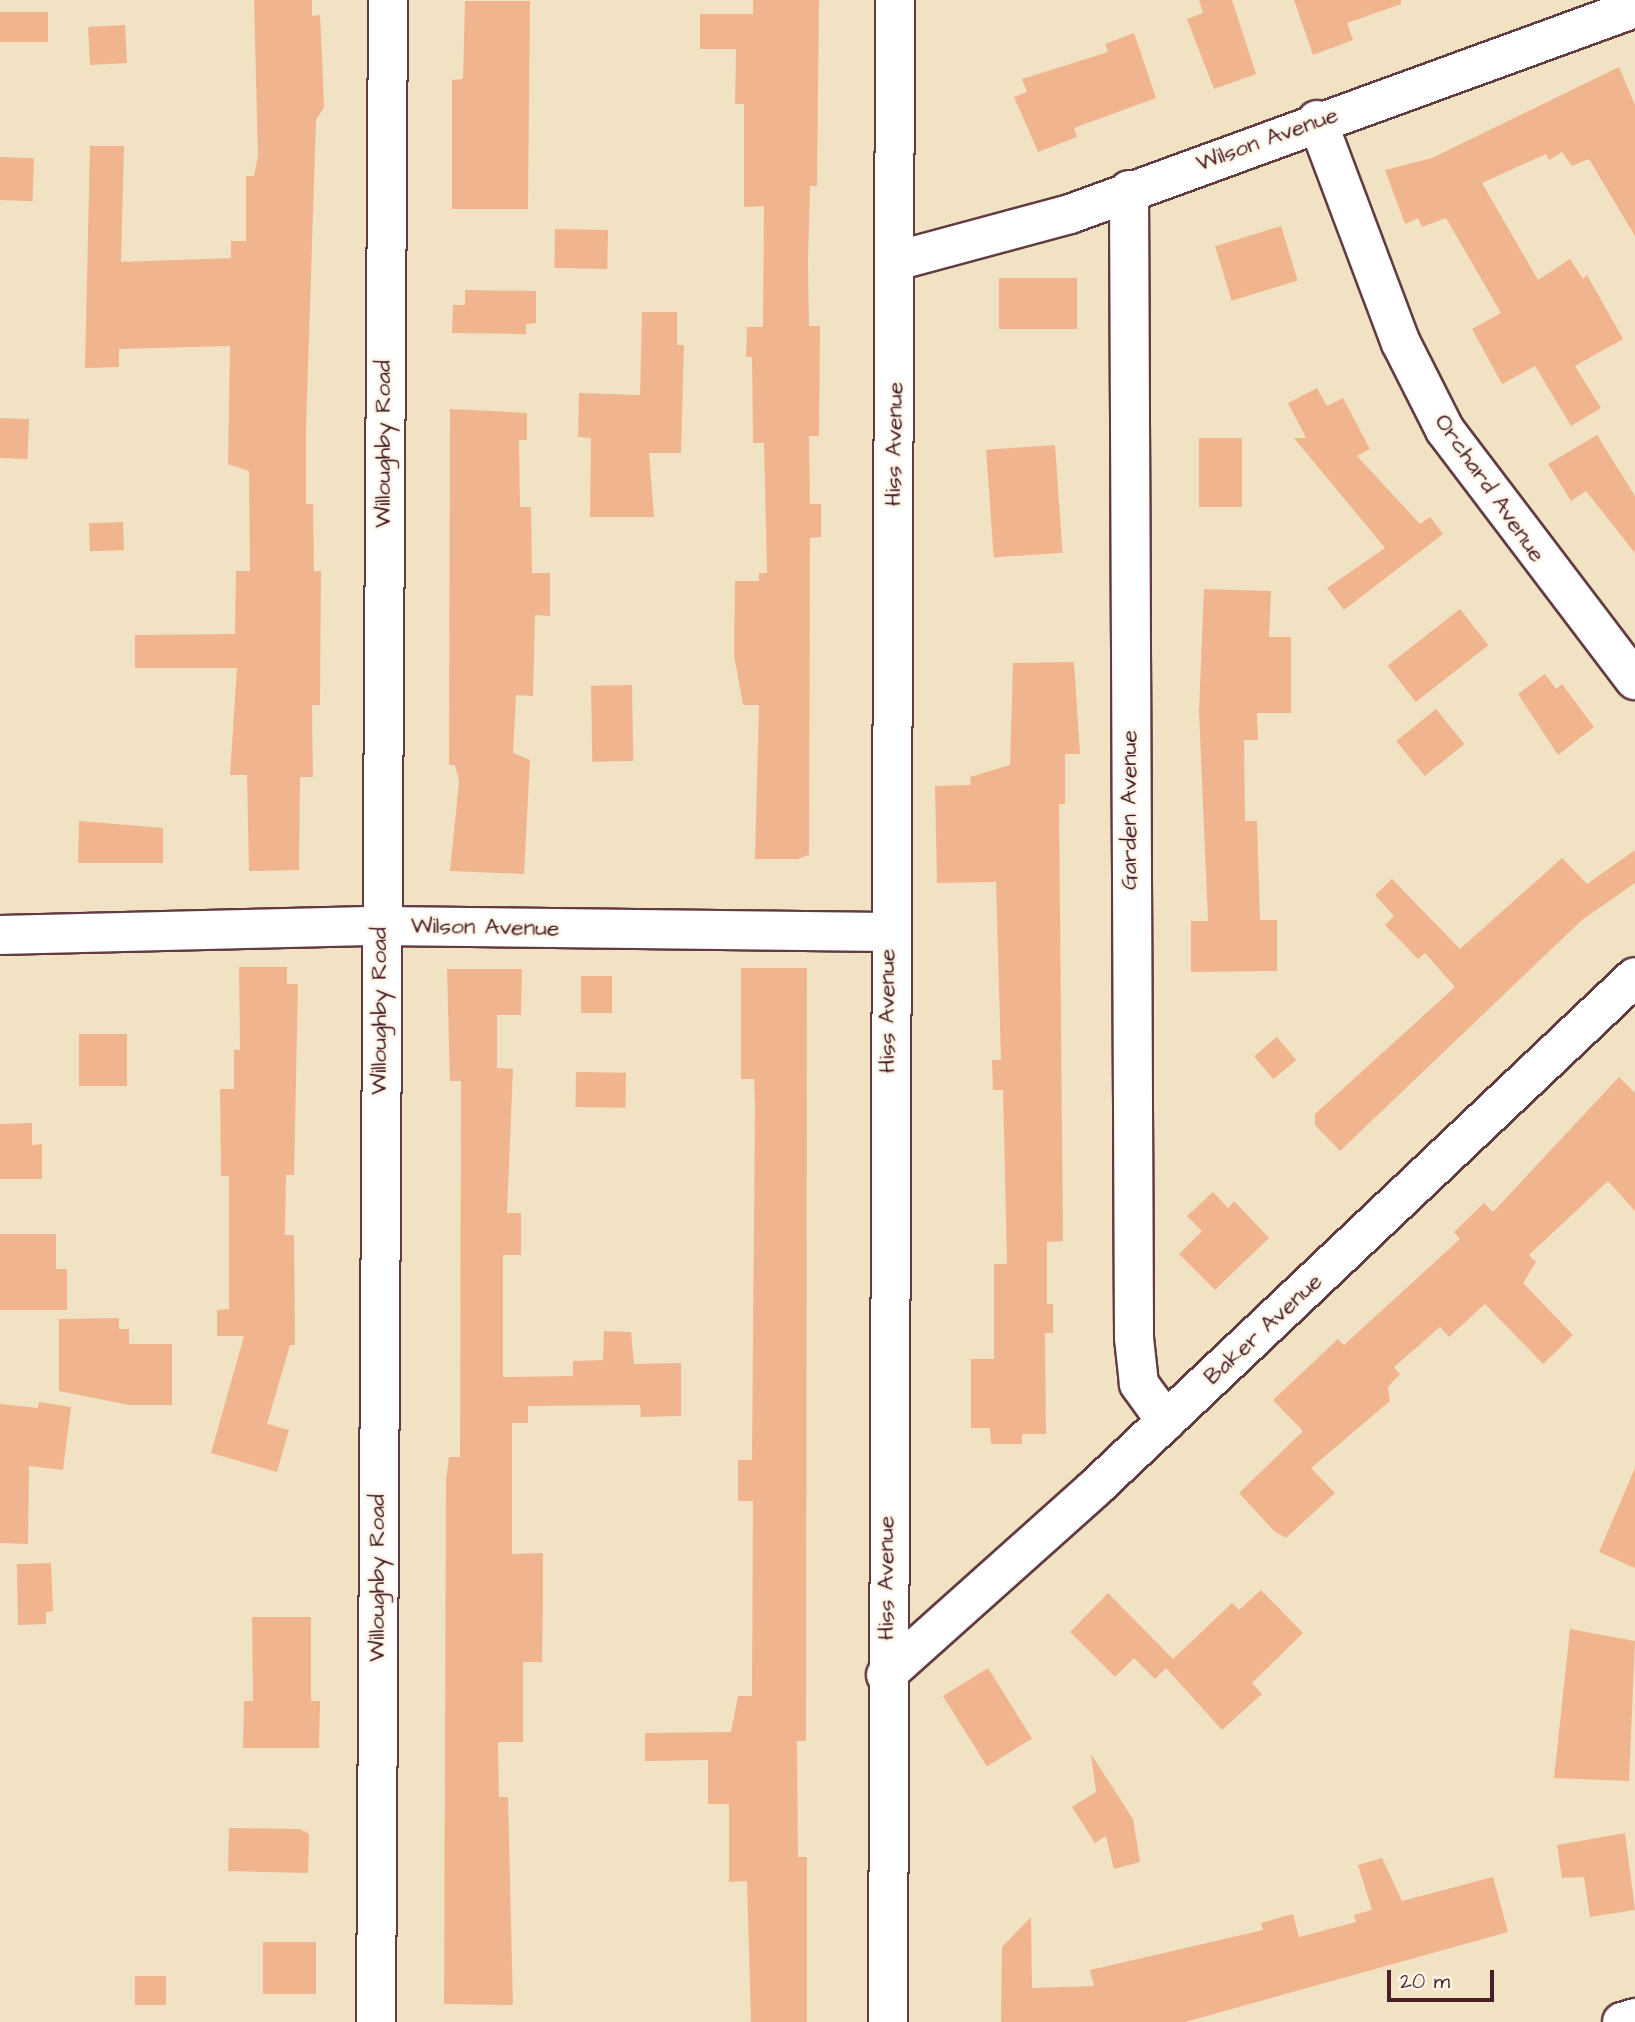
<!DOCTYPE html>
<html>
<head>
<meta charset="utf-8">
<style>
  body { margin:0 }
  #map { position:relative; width:1635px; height:2022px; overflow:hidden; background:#f1e2c4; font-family:"Architects Daughter",sans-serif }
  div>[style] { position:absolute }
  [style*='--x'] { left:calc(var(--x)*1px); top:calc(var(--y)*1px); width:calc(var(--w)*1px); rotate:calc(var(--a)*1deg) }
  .building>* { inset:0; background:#f0b58f; transform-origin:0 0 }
  .roads { filter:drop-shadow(2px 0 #633c42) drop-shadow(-2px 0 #633c42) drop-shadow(0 2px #633c42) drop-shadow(0 -2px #633c42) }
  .minor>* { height:38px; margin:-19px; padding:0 19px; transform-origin:19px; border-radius:19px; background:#fff }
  span { translate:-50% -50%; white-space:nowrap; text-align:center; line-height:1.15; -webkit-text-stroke:5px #fcf5e5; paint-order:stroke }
  .street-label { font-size:23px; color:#4a1f2b }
  .scale { position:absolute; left:1387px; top:1970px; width:107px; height:32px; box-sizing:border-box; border:4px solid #4a1f2b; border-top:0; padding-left:9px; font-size:21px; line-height:24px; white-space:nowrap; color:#4a1f2b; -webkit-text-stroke:5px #fcf5e5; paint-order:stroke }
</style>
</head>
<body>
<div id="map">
  <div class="building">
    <i style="clip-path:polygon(254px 0,312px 0,312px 16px,320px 15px,323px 79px,324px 107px,316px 120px,306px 430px,306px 504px,313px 504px,314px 571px,321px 571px,320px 705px,312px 705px,313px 777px,300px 777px,299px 870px,249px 871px,247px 775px,230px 775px,237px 668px,135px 668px,135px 635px,235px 634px,236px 571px,250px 571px,249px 471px,228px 464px,230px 346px,119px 349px,119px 367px,85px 368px,90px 146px,124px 146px,121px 262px,231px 258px,231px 241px,246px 241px,246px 176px,254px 176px,258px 156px)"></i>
    <i style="clip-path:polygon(753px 0,819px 0,817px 186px,810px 186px,808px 262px,809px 326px,820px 326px,819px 436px,809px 436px,810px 504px,821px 504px,821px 537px,810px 538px,809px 855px,798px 859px,755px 859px,759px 705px,743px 705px,734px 655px,735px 581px,759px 581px,759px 573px,767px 573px,764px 443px,753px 443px,752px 357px,746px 357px,747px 327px,763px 327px,764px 206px,744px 207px,744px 104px,735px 104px,736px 49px,700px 49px,700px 14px,753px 14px)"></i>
    <i style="clip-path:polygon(1199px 0,1232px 0,1256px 74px,1214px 89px,1187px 19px,1203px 13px)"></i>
    <i style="clip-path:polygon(1294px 0,1401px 0,1401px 4px,1347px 23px,1353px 40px,1313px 55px)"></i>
    <i style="clip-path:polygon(465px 1px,530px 1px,528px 209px,452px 209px,452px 80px,463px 79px)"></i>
    <i style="left:0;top:12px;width:48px;height:30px"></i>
    <i style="left:125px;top:25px;width:38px;height:37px;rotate:87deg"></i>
    <i style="clip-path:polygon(1134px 33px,1156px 98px,1074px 128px,1077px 137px,1038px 152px,1014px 97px,1027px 92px,1022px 79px,1108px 52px,1105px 44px)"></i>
    <i style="clip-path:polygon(1619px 67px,1635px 105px,1635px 236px,1589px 159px,1572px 166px,1562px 152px,1549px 160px,1546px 154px,1482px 183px,1538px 280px,1570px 259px,1583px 279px,1587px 275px,1623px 339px,1575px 366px,1601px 408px,1571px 426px,1535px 366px,1502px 384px,1472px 329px,1501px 313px,1446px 218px,1422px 227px,1418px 218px,1405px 224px,1385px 170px,1432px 158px)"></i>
    <i style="left:0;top:157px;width:34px;height:43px;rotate:2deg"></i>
    <i style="left:1281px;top:226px;width:57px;height:69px;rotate:73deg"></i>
    <i style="left:555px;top:229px;width:53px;height:39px;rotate:1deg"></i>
    <i style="left:1077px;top:278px;width:51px;height:78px;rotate:90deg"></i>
    <i style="clip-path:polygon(465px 290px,536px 291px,536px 323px,526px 324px,526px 334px,452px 333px,453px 305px,465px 305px)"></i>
    <i style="clip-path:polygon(642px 312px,677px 312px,677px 345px,684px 345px,681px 453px,649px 453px,654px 517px,590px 517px,591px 438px,578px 437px,579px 393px,640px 395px)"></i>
    <i style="clip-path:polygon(1317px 388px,1327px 406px,1343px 398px,1370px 449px,1357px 456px,1420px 524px,1430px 517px,1443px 534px,1344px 610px,1327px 588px,1385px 548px,1294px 438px,1306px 438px,1288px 403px)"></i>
    <i style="clip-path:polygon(450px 409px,527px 413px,527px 440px,519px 440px,520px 507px,531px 507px,532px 573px,550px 573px,550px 616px,535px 615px,533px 696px,516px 695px,513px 753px,530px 760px,524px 874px,450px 871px,459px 781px,455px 765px,449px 765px)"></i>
    <i style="left:0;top:418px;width:29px;height:40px;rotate:2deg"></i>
    <i style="clip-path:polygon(1597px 435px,1635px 496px,1635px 553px,1586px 491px,1571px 501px,1548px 464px)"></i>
    <i style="left:1199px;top:438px;width:43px;height:69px"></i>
    <i style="left:1055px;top:445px;width:108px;height:69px;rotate:86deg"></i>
    <i style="left:123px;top:522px;width:28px;height:34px;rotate:88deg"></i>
    <i style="clip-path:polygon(1204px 589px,1271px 591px,1269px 637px,1291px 637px,1291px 713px,1257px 713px,1258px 740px,1244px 740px,1245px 821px,1257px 821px,1260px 920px,1277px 920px,1277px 971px,1191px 972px,1191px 921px,1208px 921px,1199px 711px)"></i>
    <i style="left:1460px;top:609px;width:46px;height:92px;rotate:52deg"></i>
    <i style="clip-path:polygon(1074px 662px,1080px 754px,1065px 754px,1065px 804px,1059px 804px,1063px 1241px,1047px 1242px,1047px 1304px,1053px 1304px,1053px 1333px,1045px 1333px,1046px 1434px,1022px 1434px,1022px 1444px,991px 1444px,990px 1428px,971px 1428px,971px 1359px,994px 1359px,994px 1264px,1007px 1264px,1003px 1090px,993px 1090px,992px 1060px,1001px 1060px,996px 882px,937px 883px,935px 786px,971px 785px,970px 777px,1010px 765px,1013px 663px)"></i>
    <i style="clip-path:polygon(1545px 674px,1556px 689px,1562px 684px,1594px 727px,1558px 755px,1518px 694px)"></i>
    <i style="left:632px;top:685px;width:76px;height:41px;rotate:89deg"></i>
    <i style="left:1436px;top:709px;width:45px;height:51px;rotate:51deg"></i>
    <i style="clip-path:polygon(79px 821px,163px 828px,163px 863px,78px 863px)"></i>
    <i style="clip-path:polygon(1635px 850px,1635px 883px,1582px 920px,1340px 1151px,1315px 1125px,1315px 1114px,1455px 987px,1425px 953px,1418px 959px,1385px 925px,1394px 916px,1375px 895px,1392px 879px,1460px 949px,1562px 858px,1587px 884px)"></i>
    <i style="clip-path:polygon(239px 967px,287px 967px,287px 984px,298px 984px,294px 1175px,286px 1175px,285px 1235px,294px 1235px,295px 1345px,290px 1345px,267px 1424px,289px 1430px,277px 1472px,211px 1453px,244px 1336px,217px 1336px,217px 1310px,229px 1309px,229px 1176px,221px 1176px,220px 1089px,234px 1089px,234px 1050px,240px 1050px)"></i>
    <i style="clip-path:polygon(741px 968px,807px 968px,806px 1741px,797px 1741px,798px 1857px,807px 1857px,807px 2022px,751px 2022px,747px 1881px,729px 1882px,729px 1804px,708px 1804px,708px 1760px,645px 1761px,645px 1733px,731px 1732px,738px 1696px,752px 1696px,753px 1501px,738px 1501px,738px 1460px,752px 1460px,755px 1104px,754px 1079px,741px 1079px)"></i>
    <i style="clip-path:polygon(447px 969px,522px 969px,521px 1015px,497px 1015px,497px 1068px,513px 1069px,507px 1213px,521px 1213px,521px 1255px,503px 1255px,503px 1377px,573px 1376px,573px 1361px,603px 1360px,604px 1331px,631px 1332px,634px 1364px,681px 1363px,681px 1416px,641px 1417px,640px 1405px,528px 1406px,528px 1423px,512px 1423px,512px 1554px,543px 1553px,543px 1600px,542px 1662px,523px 1662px,523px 1742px,498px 1742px,499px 1797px,508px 1797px,513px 2005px,444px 2004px,446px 1480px,449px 1457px,460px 1457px,461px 1081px,450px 1081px)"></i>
    <i style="left:581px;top:976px;width:31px;height:37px"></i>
    <i style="left:79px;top:1034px;width:48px;height:52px"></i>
    <i style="left:1277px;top:1037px;width:30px;height:30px;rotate:50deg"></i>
    <i style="left:576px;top:1072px;width:50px;height:35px;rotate:1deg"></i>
    <i style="clip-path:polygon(1619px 1077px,1635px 1093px,1635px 1211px,1608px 1181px,1529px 1255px,1536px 1262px,1523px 1283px,1573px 1335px,1543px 1364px,1485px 1304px,1449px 1337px,1440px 1327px,1394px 1367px,1400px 1374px,1388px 1387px,1390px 1401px,1311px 1468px,1335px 1493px,1286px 1538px,1274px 1531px,1239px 1493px,1303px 1431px,1273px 1400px,1338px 1339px,1344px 1345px,1460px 1239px,1454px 1232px,1484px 1203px,1493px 1212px)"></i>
    <i style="clip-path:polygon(32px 1123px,32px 1145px,42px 1144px,42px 1179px,0 1179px,0 1124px)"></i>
    <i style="clip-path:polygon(1213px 1192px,1228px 1208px,1234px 1201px,1269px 1238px,1215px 1290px,1179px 1254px,1202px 1231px,1187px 1216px)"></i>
    <i style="clip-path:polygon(0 1234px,56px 1234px,56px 1269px,67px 1269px,67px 1310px,0 1310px)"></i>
    <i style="clip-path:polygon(119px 1318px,119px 1329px,129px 1329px,129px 1344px,172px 1344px,172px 1405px,129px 1405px,59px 1391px,59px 1319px)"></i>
    <i style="clip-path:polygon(39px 1402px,71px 1407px,63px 1470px,29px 1466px,28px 1544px,0 1543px,0 1404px,38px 1408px)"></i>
    <i style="clip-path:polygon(1635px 1468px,1635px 1568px,1599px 1552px)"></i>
    <i style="clip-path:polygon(51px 1563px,53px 1611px,46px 1612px,46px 1624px,18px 1625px,17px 1564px)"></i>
    <i style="clip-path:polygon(1261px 1590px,1303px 1633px,1252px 1683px,1262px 1694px,1222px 1730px,1166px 1668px,1155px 1679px,1134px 1658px,1115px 1677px,1070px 1632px,1108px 1593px,1173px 1659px,1232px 1603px,1239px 1610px)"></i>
    <i style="clip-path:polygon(252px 1617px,311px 1617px,311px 1701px,320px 1701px,319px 1748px,243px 1748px,244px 1701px,253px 1701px)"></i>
    <i style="clip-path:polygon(1570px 1629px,1635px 1641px,1629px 1781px,1554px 1778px)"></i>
    <i style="left:988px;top:1668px;width:83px;height:53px;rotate:58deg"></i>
    <i style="clip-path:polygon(1091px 1754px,1133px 1819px,1140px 1862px,1114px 1869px,1106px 1836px,1095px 1843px,1072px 1807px,1096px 1792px)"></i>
    <i style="clip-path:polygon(229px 1828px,300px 1829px,309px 1834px,308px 1873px,228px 1871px)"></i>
    <i style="clip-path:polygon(1625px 1833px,1635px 1910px,1590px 1917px,1584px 1877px,1562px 1878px,1557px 1845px)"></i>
    <i style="clip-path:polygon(1382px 1858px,1402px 1901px,1493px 1877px,1508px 1932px,1185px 2022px,1001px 2022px,1002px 1947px,1031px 1917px,1032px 1988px,1094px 1986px,1090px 1970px,1263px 1930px,1261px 1923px,1293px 1914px,1299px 1937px,1356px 1922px,1354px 1915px,1372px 1910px,1358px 1865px)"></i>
    <i style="left:263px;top:1942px;width:53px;height:52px"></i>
    <i style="left:135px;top:1976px;width:31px;height:29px"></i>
  </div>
  <div class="roads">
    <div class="minor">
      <i style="--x:1317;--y:120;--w:238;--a:69.4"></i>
      <i style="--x:1401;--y:343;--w:97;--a:63.2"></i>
      <i style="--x:1445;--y:430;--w:314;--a:52.8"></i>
      <i style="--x:1129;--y:190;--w:1148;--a:89.75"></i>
      <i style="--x:1134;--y:1338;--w:46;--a:83.8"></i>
      <i style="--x:1139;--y:1384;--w:46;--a:53.9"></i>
      <i style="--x:896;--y:261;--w:180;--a:-15.1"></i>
      <i style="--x:1070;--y:214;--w:601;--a:-20.03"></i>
      <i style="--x:0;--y:935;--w:379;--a:-1.4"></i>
      <i style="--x:379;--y:926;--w:508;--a:0.68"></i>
      <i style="--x:886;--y:1675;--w:280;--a:-41.8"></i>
      <i style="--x:1095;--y:1488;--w:743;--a:-43.42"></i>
      <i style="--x:376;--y:2022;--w:2022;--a:-89.66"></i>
      <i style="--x:888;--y:2022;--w:2022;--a:-89.8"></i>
      <i style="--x:1622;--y:2022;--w:14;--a:-17"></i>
    </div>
  </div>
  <div class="street-label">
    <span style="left:1267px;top:139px;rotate:-20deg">Wilson Avenue</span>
    <span style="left:383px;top:444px;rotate:-90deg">Willoughby Road</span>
    <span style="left:894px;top:444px;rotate:-89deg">Hiss Avenue</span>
    <span style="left:1490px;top:488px;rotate:55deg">Orchard Avenue</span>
    <span style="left:1129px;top:810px;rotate:-90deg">Garden Avenue</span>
    <span style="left:485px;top:927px;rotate:1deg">Wilson Avenue</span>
    <span style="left:379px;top:1011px;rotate:-90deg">Willoughby Road</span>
    <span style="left:887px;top:1011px;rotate:-90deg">Hiss Avenue</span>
    <span style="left:1263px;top:1329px;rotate:-43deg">Baker Avenue</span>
    <span style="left:377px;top:1578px;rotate:-90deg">Willoughby Road</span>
    <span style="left:886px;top:1578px;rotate:-90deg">Hiss Avenue</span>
  </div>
  <div class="scale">20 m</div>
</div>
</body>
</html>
